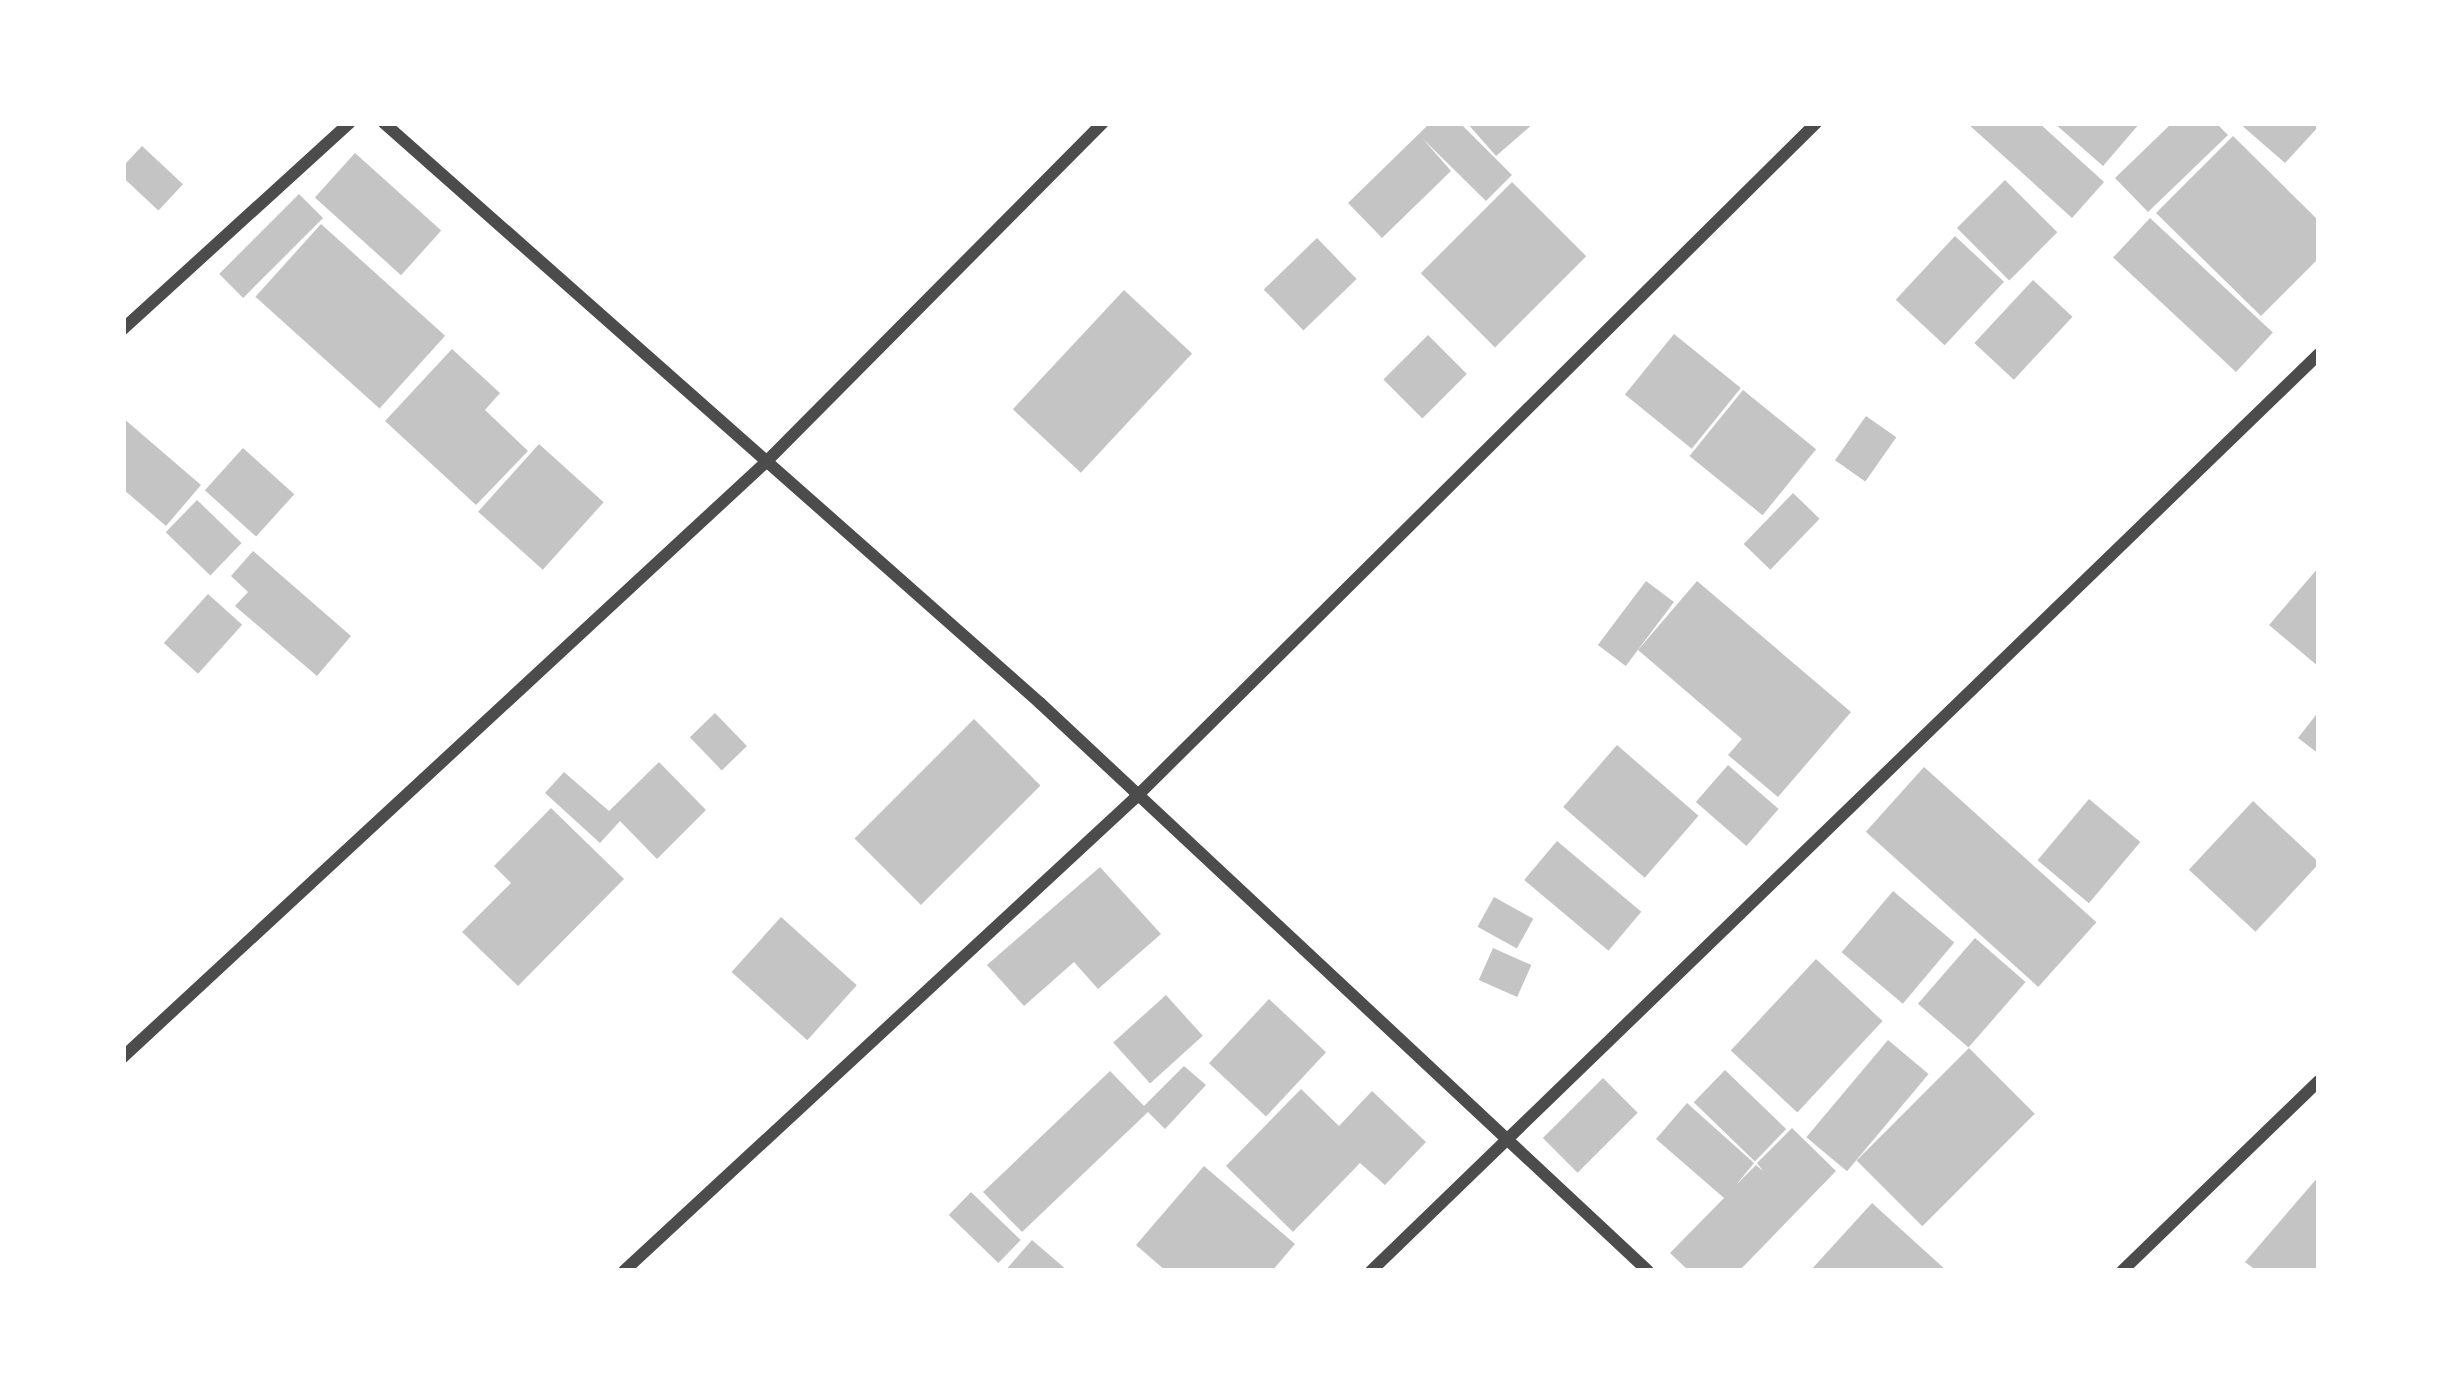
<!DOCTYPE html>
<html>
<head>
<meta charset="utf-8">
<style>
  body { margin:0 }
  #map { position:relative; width:2442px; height:1394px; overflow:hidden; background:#fff; font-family:Barlow,sans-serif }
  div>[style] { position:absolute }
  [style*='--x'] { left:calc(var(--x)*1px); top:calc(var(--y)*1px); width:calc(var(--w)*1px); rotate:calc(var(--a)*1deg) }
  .building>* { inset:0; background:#c4c4c4; transform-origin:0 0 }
  .minor>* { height:12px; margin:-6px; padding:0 6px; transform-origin:6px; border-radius:6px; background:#4c4c4c }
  span { translate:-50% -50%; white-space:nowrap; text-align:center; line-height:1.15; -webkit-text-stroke:9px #fff; paint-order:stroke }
  .frame { position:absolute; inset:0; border:126px solid #fff; pointer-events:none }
</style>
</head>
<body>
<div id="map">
  <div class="building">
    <i style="clip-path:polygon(1430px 123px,1460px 123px,1512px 175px,1486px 201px,1423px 139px,1451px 171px,1382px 238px,1348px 203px)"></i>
    <i style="clip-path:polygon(1467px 123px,1534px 123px,1496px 156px)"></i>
    <i style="clip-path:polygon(1967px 123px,2039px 123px,2104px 182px,2072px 218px)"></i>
    <i style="clip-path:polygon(2054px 123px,2140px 123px,2103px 166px)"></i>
    <i style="clip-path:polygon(2172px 123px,2216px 123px,2228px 135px,2148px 212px,2115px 178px)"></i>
    <i style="clip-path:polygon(2239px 123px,2319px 123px,2319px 126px,2285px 163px)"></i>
    <i style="clip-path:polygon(2233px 136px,2319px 221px,2319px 258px,2261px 316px,2156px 213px)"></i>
    <i style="left:142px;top:146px;width:56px;height:36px;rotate:43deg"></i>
    <i style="left:355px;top:153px;width:116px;height:60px;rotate:42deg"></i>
    <i style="left:2005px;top:180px;width:74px;height:68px;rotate:45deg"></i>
    <i style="left:1512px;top:182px;width:105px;height:129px;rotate:45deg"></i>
    <i style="left:299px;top:194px;width:34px;height:113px;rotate:45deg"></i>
    <i style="left:2150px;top:218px;width:168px;height:54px;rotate:43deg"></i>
    <i style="left:321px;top:224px;width:167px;height:98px;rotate:42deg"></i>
    <i style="left:1955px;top:236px;width:67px;height:87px;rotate:43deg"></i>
    <i style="left:1317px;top:238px;width:57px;height:74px;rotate:46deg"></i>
    <i style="left:2033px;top:280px;width:54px;height:86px;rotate:43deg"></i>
    <i style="left:1124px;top:290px;width:93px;height:163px;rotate:43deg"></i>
    <i style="left:1674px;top:334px;width:86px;height:78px;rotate:39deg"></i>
    <i style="left:1428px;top:335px;width:55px;height:63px;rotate:45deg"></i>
    <i style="clip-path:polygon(452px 349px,500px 393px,485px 410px,528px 451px,476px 505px,385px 421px)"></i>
    <i style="left:1743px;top:390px;width:94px;height:85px;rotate:39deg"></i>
    <i style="left:1866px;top:416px;width:37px;height:54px;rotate:35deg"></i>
    <i style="clip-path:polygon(123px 418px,201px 485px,166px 526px,123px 489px)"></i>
    <i style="left:539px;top:444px;width:87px;height:91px;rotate:42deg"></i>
    <i style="left:243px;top:448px;width:69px;height:57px;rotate:42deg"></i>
    <i style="left:1793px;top:493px;width:37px;height:71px;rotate:44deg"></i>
    <i style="left:197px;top:500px;width:62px;height:45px;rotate:44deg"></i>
    <i style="clip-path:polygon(253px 551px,351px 636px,317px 676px,235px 606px,248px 592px,231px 576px)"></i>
    <i style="clip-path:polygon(2319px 567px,2319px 667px,2269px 625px)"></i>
    <i style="left:1646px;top:581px;width:35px;height:80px;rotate:37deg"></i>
    <i style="clip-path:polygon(1697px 581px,1851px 712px,1778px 797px,1728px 755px,1742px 739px,1638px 650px)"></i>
    <i style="left:208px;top:594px;width:46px;height:66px;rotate:42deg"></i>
    <i style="clip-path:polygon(2319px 711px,2319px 754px,2298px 738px)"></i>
    <i style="left:715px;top:713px;width:46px;height:35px;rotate:46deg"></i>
    <i style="left:974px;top:719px;width:94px;height:169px;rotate:45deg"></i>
    <i style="left:1617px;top:745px;width:108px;height:82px;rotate:41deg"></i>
    <i style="clip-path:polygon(659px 762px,706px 810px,657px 859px,620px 821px,600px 843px,545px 793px,564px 772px,609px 811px)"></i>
    <i style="left:1728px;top:765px;width:67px;height:49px;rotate:41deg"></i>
    <i style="left:1924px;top:767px;width:232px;height:87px;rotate:42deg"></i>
    <i style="left:2089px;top:799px;width:67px;height:80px;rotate:40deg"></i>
    <i style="left:2253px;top:801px;width:91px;height:94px;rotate:43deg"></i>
    <i style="clip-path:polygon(551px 808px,624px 879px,518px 986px,462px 932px,511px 883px,494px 866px)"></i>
    <i style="left:1557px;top:841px;width:110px;height:51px;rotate:40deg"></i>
    <i style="clip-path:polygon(1100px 867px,1161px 934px,1098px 989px,1074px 962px,1024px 1006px,987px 965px)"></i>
    <i style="left:1893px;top:891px;width:80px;height:80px;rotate:40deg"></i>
    <i style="left:1494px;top:897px;width:45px;height:34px;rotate:29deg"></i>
    <i style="left:781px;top:917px;width:102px;height:74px;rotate:42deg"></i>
    <i style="left:1975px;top:938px;width:67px;height:87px;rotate:41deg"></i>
    <i style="left:1493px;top:948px;width:42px;height:35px;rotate:24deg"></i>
    <i style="left:1816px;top:959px;width:91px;height:125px;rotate:43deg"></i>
    <i style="left:1166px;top:995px;width:55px;height:71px;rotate:48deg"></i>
    <i style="left:1269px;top:999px;width:78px;height:88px;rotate:43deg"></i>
    <i style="left:1888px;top:1040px;width:53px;height:127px;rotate:40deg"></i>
    <i style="left:1969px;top:1048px;width:93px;height:159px;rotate:45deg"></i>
    <i style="clip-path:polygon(1184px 1066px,1206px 1085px,1165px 1129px,1148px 1112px,1022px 1232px,983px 1192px,1110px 1071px,1144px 1106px)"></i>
    <i style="left:1725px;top:1070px;width:85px;height:45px;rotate:44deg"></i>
    <i style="left:1603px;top:1078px;width:49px;height:85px;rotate:45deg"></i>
    <i style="clip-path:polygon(1301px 1089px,1339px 1126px,1372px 1091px,1426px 1142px,1385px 1185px,1360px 1163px,1293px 1232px,1226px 1166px)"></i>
    <i style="clip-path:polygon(1687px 1103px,1754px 1163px,1736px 1185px,1756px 1165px,1763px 1171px,1757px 1163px,1792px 1128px,1836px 1171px,1739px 1271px,1689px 1271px,1670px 1253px,1724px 1198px,1656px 1139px)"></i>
    <i style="clip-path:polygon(1204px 1166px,1295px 1244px,1272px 1271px,1166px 1271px,1136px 1245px)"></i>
    <i style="clip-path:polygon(2319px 1176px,2319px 1271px,2257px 1271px,2245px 1262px)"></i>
    <i style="left:971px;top:1192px;width:69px;height:32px;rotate:44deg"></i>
    <i style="clip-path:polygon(1872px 1203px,1947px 1271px,1810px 1271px)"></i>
    <i style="clip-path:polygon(1032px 1240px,1068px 1271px,1005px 1271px)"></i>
  </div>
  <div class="minor">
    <i style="--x:384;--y:123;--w:876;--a:41.48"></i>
    <i style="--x:1040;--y:703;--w:832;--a:43.05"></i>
    <i style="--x:123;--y:329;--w:306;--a:-42.3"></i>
    <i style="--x:123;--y:1057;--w:876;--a:-42.78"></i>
    <i style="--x:766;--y:462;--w:478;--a:-45.2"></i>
    <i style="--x:624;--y:1271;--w:695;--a:-42.78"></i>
    <i style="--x:1134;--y:799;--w:960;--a:-44.75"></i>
    <i style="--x:1371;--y:1271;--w:1319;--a:-44.05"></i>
    <i style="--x:2122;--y:1271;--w:274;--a:-44"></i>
  </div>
  <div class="frame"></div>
</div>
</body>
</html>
